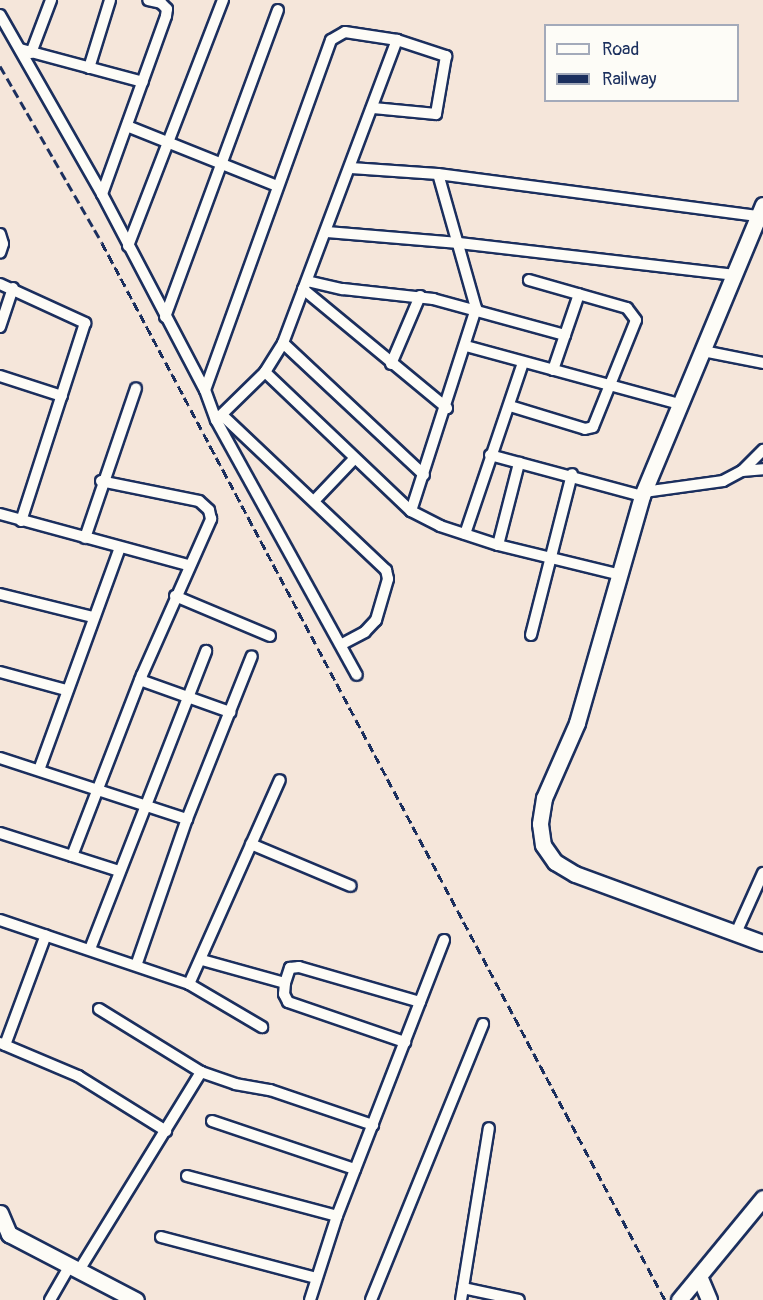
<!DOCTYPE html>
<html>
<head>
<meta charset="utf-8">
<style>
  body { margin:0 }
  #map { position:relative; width:763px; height:1300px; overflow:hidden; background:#f5e6da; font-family:Pangolin,sans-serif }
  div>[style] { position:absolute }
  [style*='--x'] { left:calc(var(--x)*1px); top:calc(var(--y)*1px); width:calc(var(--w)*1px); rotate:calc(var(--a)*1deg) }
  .roads { filter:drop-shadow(2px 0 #1b2f5e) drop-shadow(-2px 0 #1b2f5e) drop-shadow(0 2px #1b2f5e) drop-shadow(0 -2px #1b2f5e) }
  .street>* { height:10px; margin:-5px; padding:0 5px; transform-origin:5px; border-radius:5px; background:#fdfcf7 }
  .secondary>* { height:15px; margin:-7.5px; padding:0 7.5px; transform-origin:7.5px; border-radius:7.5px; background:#fdfcf7 }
  .rail>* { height:3px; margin-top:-1.5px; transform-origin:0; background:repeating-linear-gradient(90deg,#1b2f5e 0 9px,transparent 0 13.5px) }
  span { translate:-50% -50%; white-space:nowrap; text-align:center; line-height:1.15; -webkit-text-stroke:6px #fdfcf7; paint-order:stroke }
  .legend { position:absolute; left:544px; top:24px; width:195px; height:78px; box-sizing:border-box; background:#fdfcf7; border:2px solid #a3aaba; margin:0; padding:8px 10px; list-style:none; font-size:18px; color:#1b2f5e }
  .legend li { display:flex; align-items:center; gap:12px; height:30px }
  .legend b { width:30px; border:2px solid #a3aaba }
</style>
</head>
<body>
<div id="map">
  <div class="roads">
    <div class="street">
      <i style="--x:0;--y:15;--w:206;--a:60.3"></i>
      <i style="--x:102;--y:194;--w:221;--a:62.3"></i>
      <i style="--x:205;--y:390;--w:32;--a:70"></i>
      <i style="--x:216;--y:420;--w:291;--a:61.1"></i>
      <i style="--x:20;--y:49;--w:127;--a:15"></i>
      <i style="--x:31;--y:53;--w:57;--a:-69.3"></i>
      <i style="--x:89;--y:68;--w:71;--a:-72.8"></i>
      <i style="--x:127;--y:126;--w:162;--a:21.8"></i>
      <i style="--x:351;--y:168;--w:87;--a:3.9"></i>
      <i style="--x:438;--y:174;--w:322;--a:7.5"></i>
      <i style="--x:102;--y:194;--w:189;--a:-70.2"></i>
      <i style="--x:166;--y:16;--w:7;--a:-82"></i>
      <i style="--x:167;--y:9;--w:8;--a:-135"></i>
      <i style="--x:161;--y:3;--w:13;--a:-167"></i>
      <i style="--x:327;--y:232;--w:132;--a:4.8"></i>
      <i style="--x:459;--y:243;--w:278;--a:6.6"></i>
      <i style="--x:0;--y:234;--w:10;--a:73"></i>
      <i style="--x:3;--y:244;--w:9;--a:108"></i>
      <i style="--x:128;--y:246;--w:264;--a:-68.9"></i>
      <i style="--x:307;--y:281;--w:37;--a:13"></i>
      <i style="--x:343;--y:289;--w:91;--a:6.3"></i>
      <i style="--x:433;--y:299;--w:137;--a:15.3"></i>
      <i style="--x:0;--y:284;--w:94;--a:24.6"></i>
      <i style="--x:85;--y:323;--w:208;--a:107.9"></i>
      <i style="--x:303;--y:289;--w:187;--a:39.6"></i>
      <i style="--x:165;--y:317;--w:327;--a:-69.8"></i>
      <i style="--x:0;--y:327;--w:41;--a:-71.6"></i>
      <i style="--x:283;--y:343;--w:193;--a:43.1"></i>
      <i style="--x:466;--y:346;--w:222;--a:15.2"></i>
      <i style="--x:703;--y:351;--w:61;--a:11.3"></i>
      <i style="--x:391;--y:364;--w:74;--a:-66.9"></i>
      <i style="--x:553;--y:370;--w:80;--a:-71.1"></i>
      <i style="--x:265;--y:372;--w:202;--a:43.6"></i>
      <i style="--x:411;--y:511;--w:33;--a:27"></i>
      <i style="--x:440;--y:526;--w:61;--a:18.1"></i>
      <i style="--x:498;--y:545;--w:127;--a:13.7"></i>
      <i style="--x:0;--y:376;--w:65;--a:17.9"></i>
      <i style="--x:205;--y:390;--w:372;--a:-70.2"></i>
      <i style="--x:331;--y:40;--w:16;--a:-30"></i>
      <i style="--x:345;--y:32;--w:53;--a:8.7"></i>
      <i style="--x:397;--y:40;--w:52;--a:18.1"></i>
      <i style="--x:446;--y:56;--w:59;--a:99.8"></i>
      <i style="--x:436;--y:114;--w:63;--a:-174.6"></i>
      <i style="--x:510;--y:406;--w:78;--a:17"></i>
      <i style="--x:585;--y:429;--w:8;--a:-14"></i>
      <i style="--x:593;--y:427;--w:115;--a:-68.1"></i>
      <i style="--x:636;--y:320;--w:15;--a:-127"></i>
      <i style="--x:627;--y:308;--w:102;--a:-164.1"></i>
      <i style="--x:222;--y:415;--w:226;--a:43.4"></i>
      <i style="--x:386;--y:570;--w:9;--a:77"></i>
      <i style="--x:388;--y:579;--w:43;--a:106.3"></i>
      <i style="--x:376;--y:620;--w:16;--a:133"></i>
      <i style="--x:365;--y:632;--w:26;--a:152"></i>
      <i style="--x:216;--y:420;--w:69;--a:-44.4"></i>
      <i style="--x:265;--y:372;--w:34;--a:-58"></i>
      <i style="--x:283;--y:343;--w:324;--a:-69.4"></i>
      <i style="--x:490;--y:455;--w:157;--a:15.1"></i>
      <i style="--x:742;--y:471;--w:21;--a:-5"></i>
      <i style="--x:644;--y:492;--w:80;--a:-7.9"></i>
      <i style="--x:723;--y:481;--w:21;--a:-28"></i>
      <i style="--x:742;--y:471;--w:30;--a:-45"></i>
      <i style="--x:314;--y:501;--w:59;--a:-46.4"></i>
      <i style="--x:411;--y:511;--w:213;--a:-72.2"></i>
      <i style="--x:476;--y:308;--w:139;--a:-105.8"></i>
      <i style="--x:0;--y:514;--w:195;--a:15.2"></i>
      <i style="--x:465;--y:534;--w:181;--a:-71.3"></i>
      <i style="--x:85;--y:538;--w:158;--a:-71.2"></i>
      <i style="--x:498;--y:545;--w:85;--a:-75.6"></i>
      <i style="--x:0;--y:594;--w:96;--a:13.9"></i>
      <i style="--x:175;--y:596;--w:103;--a:22.8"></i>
      <i style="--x:531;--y:635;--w:166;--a:-75.7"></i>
      <i style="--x:0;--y:672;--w:68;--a:15.3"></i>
      <i style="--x:140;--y:680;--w:96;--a:19.6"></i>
      <i style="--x:0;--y:758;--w:197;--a:18.1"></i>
      <i style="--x:39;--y:770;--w:236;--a:-70"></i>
      <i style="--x:0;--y:833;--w:125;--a:17.7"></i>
      <i style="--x:251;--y:844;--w:108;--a:22.8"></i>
      <i style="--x:72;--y:856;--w:194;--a:-68.9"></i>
      <i style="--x:142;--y:675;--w:171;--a:-66.1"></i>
      <i style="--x:211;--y:519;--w:9;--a:-103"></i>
      <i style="--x:209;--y:510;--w:13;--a:-138"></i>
      <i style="--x:199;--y:501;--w:100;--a:-168.5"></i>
      <i style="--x:0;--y:920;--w:200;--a:18.7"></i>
      <i style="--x:189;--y:984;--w:85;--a:30.5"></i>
      <i style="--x:736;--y:933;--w:66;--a:-65.8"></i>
      <i style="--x:90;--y:949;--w:320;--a:-68.7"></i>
      <i style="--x:202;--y:960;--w:86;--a:15.5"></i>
      <i style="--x:285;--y:983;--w:16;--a:-72"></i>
      <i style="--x:290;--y:968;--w:9;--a:-6"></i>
      <i style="--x:299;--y:967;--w:126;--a:16.1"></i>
      <i style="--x:137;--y:963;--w:152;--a:-70.9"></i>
      <i style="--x:187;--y:819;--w:175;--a:-68.3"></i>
      <i style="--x:285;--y:983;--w:11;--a:95"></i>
      <i style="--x:284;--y:994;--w:9;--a:63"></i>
      <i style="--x:288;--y:1002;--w:124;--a:18.9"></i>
      <i style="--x:189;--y:984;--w:223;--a:-66"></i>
      <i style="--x:99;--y:1009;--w:120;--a:31.7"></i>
      <i style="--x:201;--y:1072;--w:36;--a:19"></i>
      <i style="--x:235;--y:1084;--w:36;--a:10"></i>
      <i style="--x:270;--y:1090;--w:109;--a:18.8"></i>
      <i style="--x:0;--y:1043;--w:85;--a:22.9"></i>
      <i style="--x:78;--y:1076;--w:104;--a:32"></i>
      <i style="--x:5;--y:1045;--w:117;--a:-69.6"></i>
      <i style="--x:212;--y:1121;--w:151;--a:18.6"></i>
      <i style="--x:187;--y:1176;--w:155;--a:14.9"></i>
      <i style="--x:161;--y:1237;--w:160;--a:14.8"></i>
      <i style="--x:78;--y:1272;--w:235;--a:-58.4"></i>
      <i style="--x:463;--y:1288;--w:57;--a:12.1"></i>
      <i style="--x:50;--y:1300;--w:38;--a:-60"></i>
      <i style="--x:310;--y:1300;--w:88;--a:-72.2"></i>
      <i style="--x:337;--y:1216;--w:296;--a:-68.8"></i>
      <i style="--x:371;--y:1300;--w:298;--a:-67.9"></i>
      <i style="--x:461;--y:1300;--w:174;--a:-80.8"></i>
    </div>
    <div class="secondary">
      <i style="--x:763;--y:205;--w:315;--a:112.6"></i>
      <i style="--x:642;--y:496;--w:236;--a:106"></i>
      <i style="--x:577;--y:723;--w:82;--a:113.7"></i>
      <i style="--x:544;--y:798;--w:26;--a:99"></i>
      <i style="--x:540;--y:824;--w:21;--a:82"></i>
      <i style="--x:543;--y:845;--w:21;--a:55"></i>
      <i style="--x:555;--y:862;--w:23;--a:31"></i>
      <i style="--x:575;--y:874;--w:200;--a:20.2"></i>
      <i style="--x:0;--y:1213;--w:23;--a:67"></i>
      <i style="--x:9;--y:1234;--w:143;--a:27.5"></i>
      <i style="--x:699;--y:1276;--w:26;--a:67"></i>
      <i style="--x:679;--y:1300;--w:132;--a:-50.5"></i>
    </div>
  </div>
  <div class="rail">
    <i style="--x:0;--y:66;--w:204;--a:60"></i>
    <i style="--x:102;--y:243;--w:1198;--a:61.96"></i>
  </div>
  <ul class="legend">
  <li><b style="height:8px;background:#fdfcf7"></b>Road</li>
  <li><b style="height:8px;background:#1b2f5e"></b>Railway</li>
  </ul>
</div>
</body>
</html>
